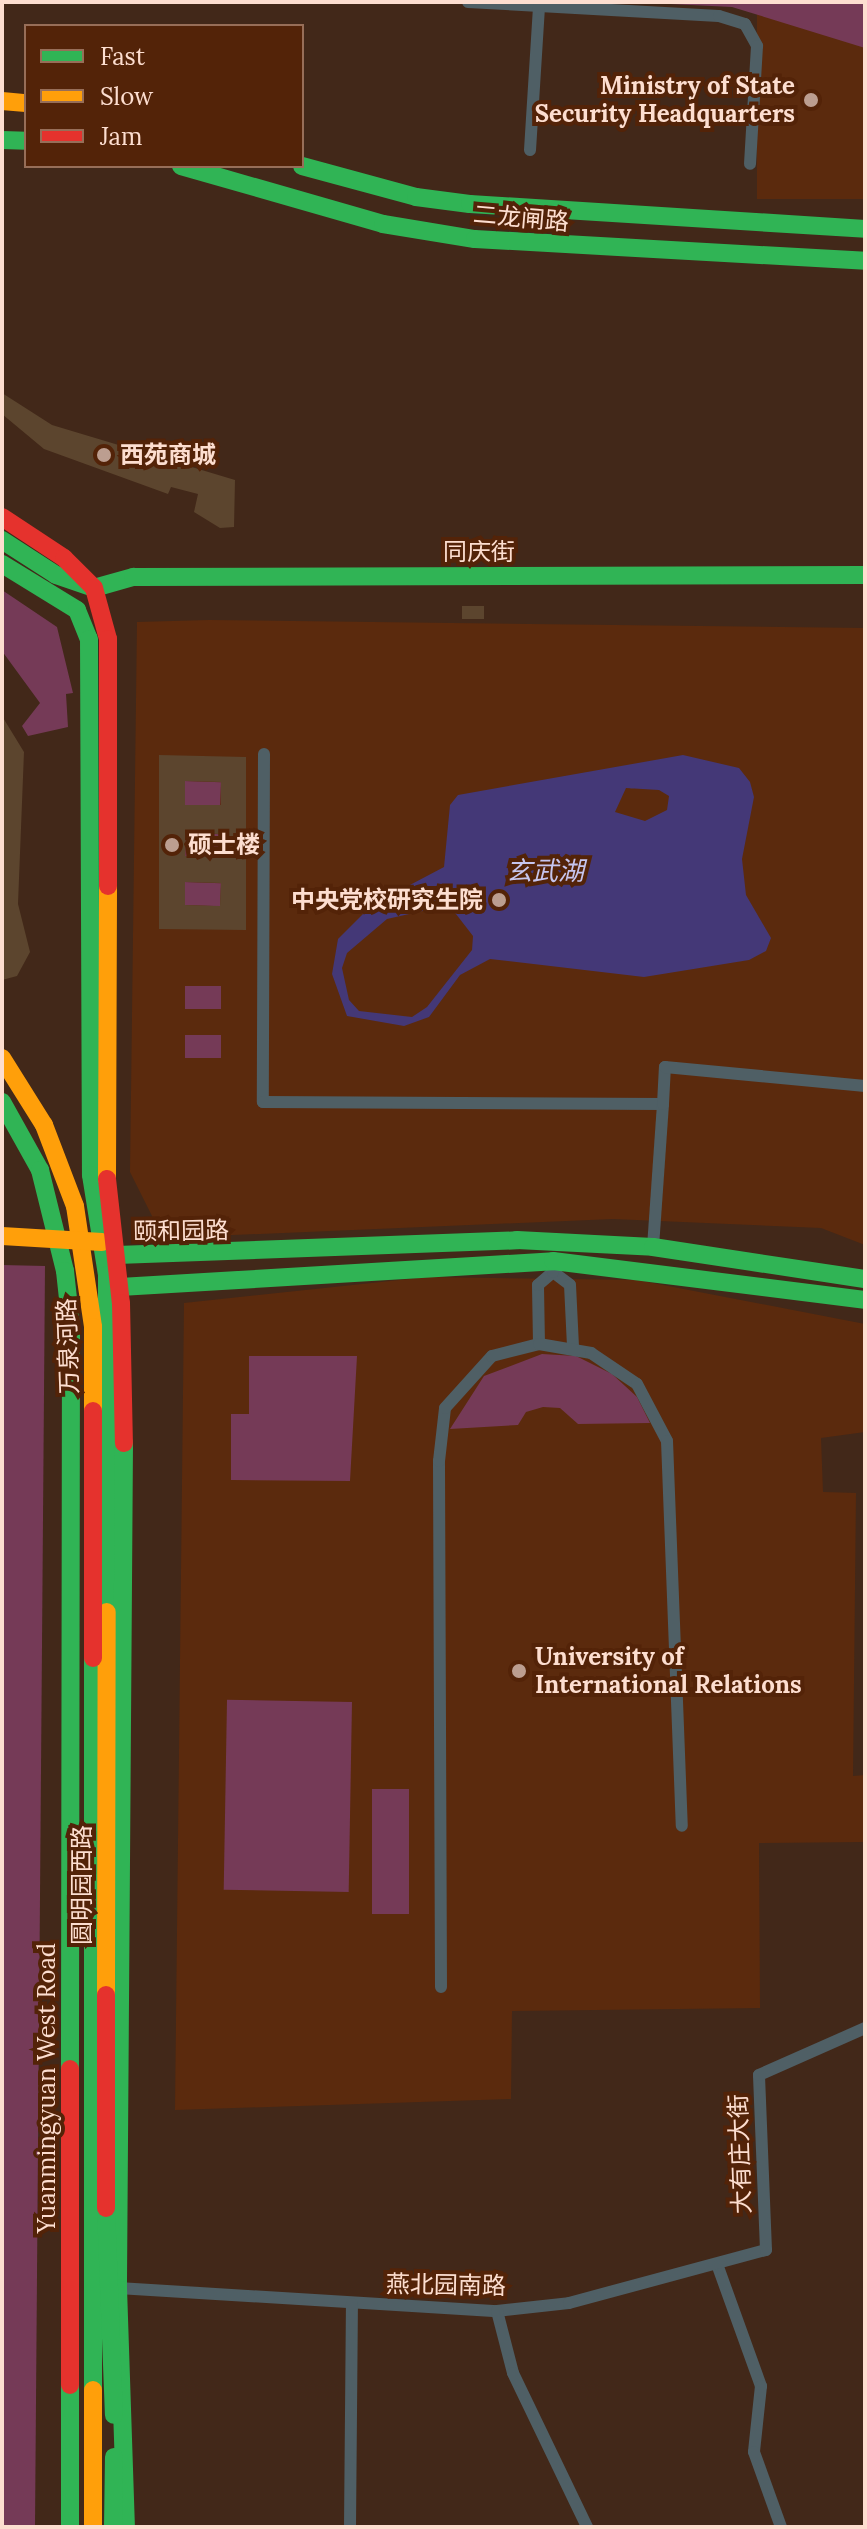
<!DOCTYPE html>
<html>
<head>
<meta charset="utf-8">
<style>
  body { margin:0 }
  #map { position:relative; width:867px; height:2529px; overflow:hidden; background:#422819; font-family:Lora,"Noto Sans SC",serif }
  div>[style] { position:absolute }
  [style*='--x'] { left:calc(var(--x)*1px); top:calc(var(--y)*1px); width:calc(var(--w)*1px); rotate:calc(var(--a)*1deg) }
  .built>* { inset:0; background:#5b2a0d; transform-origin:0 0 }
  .green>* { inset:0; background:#753a57; transform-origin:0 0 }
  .water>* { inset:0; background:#443877 }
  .building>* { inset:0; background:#5c452e; transform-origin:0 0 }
  .street>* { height:12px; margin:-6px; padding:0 6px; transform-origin:6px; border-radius:6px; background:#4f5f65 }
  .fast>* { height:18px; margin:-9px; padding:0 9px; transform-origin:9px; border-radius:9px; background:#30b455 }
  .slow>* { height:18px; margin:-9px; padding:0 9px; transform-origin:9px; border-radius:9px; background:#ff9f0a }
  .jam>* { height:18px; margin:-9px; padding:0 9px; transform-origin:9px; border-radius:9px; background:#e5322d }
  .dots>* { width:22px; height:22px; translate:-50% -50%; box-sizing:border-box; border:4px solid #532308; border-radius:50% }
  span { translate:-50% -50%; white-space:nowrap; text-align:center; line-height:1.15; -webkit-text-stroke:8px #532308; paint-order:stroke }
  .poi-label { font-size:24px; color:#fdded0; font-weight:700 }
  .right { translate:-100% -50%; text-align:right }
  .left { translate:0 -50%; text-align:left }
  .street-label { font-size:24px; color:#fdded0 }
  .water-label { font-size:26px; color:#c6c5ee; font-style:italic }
  .frame { position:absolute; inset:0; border:4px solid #fdded0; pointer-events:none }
  .legend { position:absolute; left:24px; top:24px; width:280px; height:144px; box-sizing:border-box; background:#532308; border:2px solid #976e58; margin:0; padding:10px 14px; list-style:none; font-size:24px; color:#fdded0 }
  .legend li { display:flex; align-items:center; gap:16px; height:40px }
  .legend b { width:40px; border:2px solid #976e58 }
</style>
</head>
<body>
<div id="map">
  <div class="built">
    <i style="left:757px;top:2px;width:108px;height:197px"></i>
    <i style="clip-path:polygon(209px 620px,865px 628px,865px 1245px,821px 1228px,613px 1219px,163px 1238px,130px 1172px,137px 622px)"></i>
    <i style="clip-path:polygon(428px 1277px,637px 1280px,865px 1324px,865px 1432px,821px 1438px,823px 1492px,856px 1493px,853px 1776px,865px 1775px,865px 1842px,759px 1843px,760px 2008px,512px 2011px,511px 2099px,175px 2110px,184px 1303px)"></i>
  </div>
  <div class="green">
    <i style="clip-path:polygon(629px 2px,865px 2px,865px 48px,732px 7px)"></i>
    <i style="clip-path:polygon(2px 590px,57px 627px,73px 693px,66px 694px,68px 727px,28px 736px,22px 726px,40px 703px,2px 651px)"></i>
    <i style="left:185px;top:781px;width:36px;height:24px;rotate:2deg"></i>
    <i style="left:186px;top:833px;width:35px;height:23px;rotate:2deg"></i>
    <i style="left:185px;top:882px;width:36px;height:23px;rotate:2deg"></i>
    <i style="left:185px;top:986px;width:36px;height:23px"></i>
    <i style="left:185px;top:1035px;width:36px;height:23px"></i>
    <i style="clip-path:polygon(2px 1265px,45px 1266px,35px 2527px,2px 2527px)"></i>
    <i style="clip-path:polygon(542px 1354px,576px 1356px,612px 1374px,637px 1397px,650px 1423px,578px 1424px,560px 1408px,543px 1407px,526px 1412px,518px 1425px,450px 1429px,484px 1376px)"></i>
    <i style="clip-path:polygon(249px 1356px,357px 1356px,350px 1481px,231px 1480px,231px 1414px,249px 1414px)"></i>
    <i style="left:352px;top:1702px;width:190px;height:125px;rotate:91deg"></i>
    <i style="left:372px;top:1789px;width:37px;height:125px"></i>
  </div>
  <div class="water">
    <i style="clip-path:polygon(evenodd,683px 755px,739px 768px,750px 782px,754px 797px,742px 859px,746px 895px,771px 938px,766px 951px,749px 960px,644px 977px,490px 959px,460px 975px,429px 1017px,404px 1026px,347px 1016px,332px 974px,338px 939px,372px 905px,444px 867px,450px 805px,458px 795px,683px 755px,626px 788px,659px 790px,669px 796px,667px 810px,645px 821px,615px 812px,626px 788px,683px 755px,449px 905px,473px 936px,472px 950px,427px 1007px,412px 1017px,359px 1011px,349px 1000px,342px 968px,347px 953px,387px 919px,449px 905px)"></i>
  </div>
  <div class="building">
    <i style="clip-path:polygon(2px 393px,52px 425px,235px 480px,234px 527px,220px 528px,194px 512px,198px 494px,171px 487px,168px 494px,44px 449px,2px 414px)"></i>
    <i style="left:462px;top:606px;width:22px;height:13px"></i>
    <i style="clip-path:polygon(2px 716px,24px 752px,18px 904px,30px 952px,17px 976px,2px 980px)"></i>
    <i style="clip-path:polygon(evenodd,159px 755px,246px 757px,246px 930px,159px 929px,159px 755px,185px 781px,221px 782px,221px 805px,185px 805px,185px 781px,159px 755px,186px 833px,221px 834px,221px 857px,185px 856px,186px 833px,159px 755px,185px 882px,221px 883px,220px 906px,185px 905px,185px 882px)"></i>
  </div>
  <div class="street">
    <i style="--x:468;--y:2;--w:251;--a:3.2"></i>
    <i style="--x:719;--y:16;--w:27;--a:17"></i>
    <i style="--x:745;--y:24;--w:25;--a:61"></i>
    <i style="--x:757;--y:46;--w:118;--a:93.4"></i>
    <i style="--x:530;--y:150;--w:144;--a:-86.4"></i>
    <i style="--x:264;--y:754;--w:348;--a:90.2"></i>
    <i style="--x:263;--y:1102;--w:400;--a:0.3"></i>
    <i style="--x:663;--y:1104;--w:143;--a:94"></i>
    <i style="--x:663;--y:1104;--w:37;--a:-87"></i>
    <i style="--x:665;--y:1067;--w:201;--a:5.4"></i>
    <i style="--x:553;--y:1272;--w:21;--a:37"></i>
    <i style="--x:570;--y:1285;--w:62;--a:87.2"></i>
    <i style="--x:539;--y:1344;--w:59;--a:-91"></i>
    <i style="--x:538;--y:1285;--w:20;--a:-41"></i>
    <i style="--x:553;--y:1272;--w:11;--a:-90"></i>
    <i style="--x:441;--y:1987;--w:526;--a:-90.22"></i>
    <i style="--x:439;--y:1461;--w:53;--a:-83.5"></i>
    <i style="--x:445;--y:1408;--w:70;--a:-47.9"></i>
    <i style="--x:492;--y:1356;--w:49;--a:-14.3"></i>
    <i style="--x:539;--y:1344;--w:53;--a:9.8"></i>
    <i style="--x:591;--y:1353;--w:55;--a:34"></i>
    <i style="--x:637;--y:1384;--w:64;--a:62.2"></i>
    <i style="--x:667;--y:1441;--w:385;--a:87.8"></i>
    <i style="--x:717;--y:2264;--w:130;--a:70.2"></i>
    <i style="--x:761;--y:2386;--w:66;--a:96.1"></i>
    <i style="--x:754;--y:2452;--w:80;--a:70.2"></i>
    <i style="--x:118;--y:2288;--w:380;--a:3.5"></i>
    <i style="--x:497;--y:2311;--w:72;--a:-6.3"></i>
    <i style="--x:569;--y:2303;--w:204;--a:-15.1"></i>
    <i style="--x:766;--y:2250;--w:175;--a:-92.3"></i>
    <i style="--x:759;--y:2075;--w:116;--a:-23.9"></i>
    <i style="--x:497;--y:2311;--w:64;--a:75.5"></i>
    <i style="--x:513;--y:2373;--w:171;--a:64.3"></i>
    <i style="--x:350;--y:2527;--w:223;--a:-89.5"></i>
  </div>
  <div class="fast">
    <i style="--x:2;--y:140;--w:24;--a:2"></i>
    <i style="--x:181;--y:166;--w:210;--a:16"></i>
    <i style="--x:383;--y:224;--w:93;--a:9.3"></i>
    <i style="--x:475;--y:239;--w:391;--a:3.2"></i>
    <i style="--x:302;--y:166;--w:118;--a:15.2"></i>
    <i style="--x:416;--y:197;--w:54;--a:7.4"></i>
    <i style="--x:470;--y:204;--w:396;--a:3.6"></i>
    <i style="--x:2;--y:540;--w:64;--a:32.9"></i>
    <i style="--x:56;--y:575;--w:34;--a:19"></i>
    <i style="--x:2;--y:564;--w:88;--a:31.5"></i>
    <i style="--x:77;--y:610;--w:31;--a:68"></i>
    <i style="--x:89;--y:639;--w:536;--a:89.79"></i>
    <i style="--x:91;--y:1175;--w:101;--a:80.9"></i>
    <i style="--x:107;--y:1275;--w:337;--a:90"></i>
    <i style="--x:94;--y:588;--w:41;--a:-15.8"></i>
    <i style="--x:133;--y:577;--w:732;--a:-0.16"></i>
    <i style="--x:2;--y:1102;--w:78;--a:60.8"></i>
    <i style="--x:40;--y:1170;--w:104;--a:76.1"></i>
    <i style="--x:65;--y:1271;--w:55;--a:83.8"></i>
    <i style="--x:71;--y:1326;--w:743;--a:90.08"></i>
    <i style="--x:117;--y:1255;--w:400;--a:-2.1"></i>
    <i style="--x:517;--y:1240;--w:136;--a:2.9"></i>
    <i style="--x:653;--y:1247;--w:214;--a:8.6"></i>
    <i style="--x:120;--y:1287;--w:434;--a:-3.4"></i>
    <i style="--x:553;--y:1261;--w:314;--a:7.1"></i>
    <i style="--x:124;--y:1443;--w:845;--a:90.41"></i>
    <i style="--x:118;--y:2288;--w:239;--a:88.1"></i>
    <i style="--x:93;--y:1658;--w:732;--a:90"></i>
    <i style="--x:106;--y:2208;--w:207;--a:87.8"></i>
    <i style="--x:70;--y:2527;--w:142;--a:-90"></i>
    <i style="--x:113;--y:2527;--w:70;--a:-89.2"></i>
  </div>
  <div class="slow">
    <i style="--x:2;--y:101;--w:24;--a:5"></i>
    <i style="--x:2;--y:1058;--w:79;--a:57.9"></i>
    <i style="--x:44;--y:1125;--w:87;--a:69.1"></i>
    <i style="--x:75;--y:1206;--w:122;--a:81.5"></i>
    <i style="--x:93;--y:1327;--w:84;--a:90"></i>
    <i style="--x:107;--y:1179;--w:293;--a:-89.8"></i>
    <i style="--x:2;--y:1236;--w:100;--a:3.4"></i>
    <i style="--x:106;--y:1995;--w:383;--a:-89.9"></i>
    <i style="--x:93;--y:2390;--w:137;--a:90"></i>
  </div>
  <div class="jam">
    <i style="--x:2;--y:517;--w:74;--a:33.5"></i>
    <i style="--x:64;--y:558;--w:42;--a:45"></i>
    <i style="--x:94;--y:588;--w:53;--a:74.6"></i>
    <i style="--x:108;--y:639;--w:247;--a:90"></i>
    <i style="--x:107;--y:1179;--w:125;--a:83.6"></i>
    <i style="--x:121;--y:1303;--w:140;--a:88.8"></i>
    <i style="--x:93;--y:1411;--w:247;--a:90"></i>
    <i style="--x:106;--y:2208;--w:213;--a:-90"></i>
    <i style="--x:70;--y:2385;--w:316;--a:-90"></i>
  </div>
  <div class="dots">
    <i style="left:811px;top:100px;background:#bc9e90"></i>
    <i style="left:104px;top:455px;background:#bc9e90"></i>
    <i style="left:172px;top:845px;background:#bc9e90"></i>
    <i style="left:499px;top:900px;background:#bc9e90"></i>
    <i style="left:519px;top:1671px;background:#bc9e90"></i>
  </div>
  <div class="poi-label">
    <span class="right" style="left:795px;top:100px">Ministry of State<br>Security Headquarters</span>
    <span class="left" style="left:120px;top:455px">西苑商城</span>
    <span class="left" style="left:188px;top:845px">硕士楼</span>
    <span class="right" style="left:483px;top:900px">中央党校研究生院</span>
    <span class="left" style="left:535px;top:1671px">University of<br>International Relations</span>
  </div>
  <div class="street-label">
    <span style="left:521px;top:218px;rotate:5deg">二龙闸路</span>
    <span style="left:479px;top:552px">同庆街</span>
    <span style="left:181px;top:1231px;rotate:-1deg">颐和园路</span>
    <span style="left:68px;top:1346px;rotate:-92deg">万泉河路</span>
    <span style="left:82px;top:1885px;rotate:-90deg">圆明园西路</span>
    <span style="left:47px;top:2088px;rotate:-90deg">Yuanmingyuan West Road</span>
    <span style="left:740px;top:2154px;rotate:-92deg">大有庄大街</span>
    <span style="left:446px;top:2285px;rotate:1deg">燕北园南路</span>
  </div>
  <div class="water-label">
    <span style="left:545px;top:871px">玄武湖</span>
  </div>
  <div class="frame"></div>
  <ul class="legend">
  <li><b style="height:10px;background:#30b455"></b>Fast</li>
  <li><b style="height:10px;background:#ff9f0a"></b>Slow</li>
  <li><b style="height:10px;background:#e5322d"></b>Jam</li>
  </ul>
</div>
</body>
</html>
